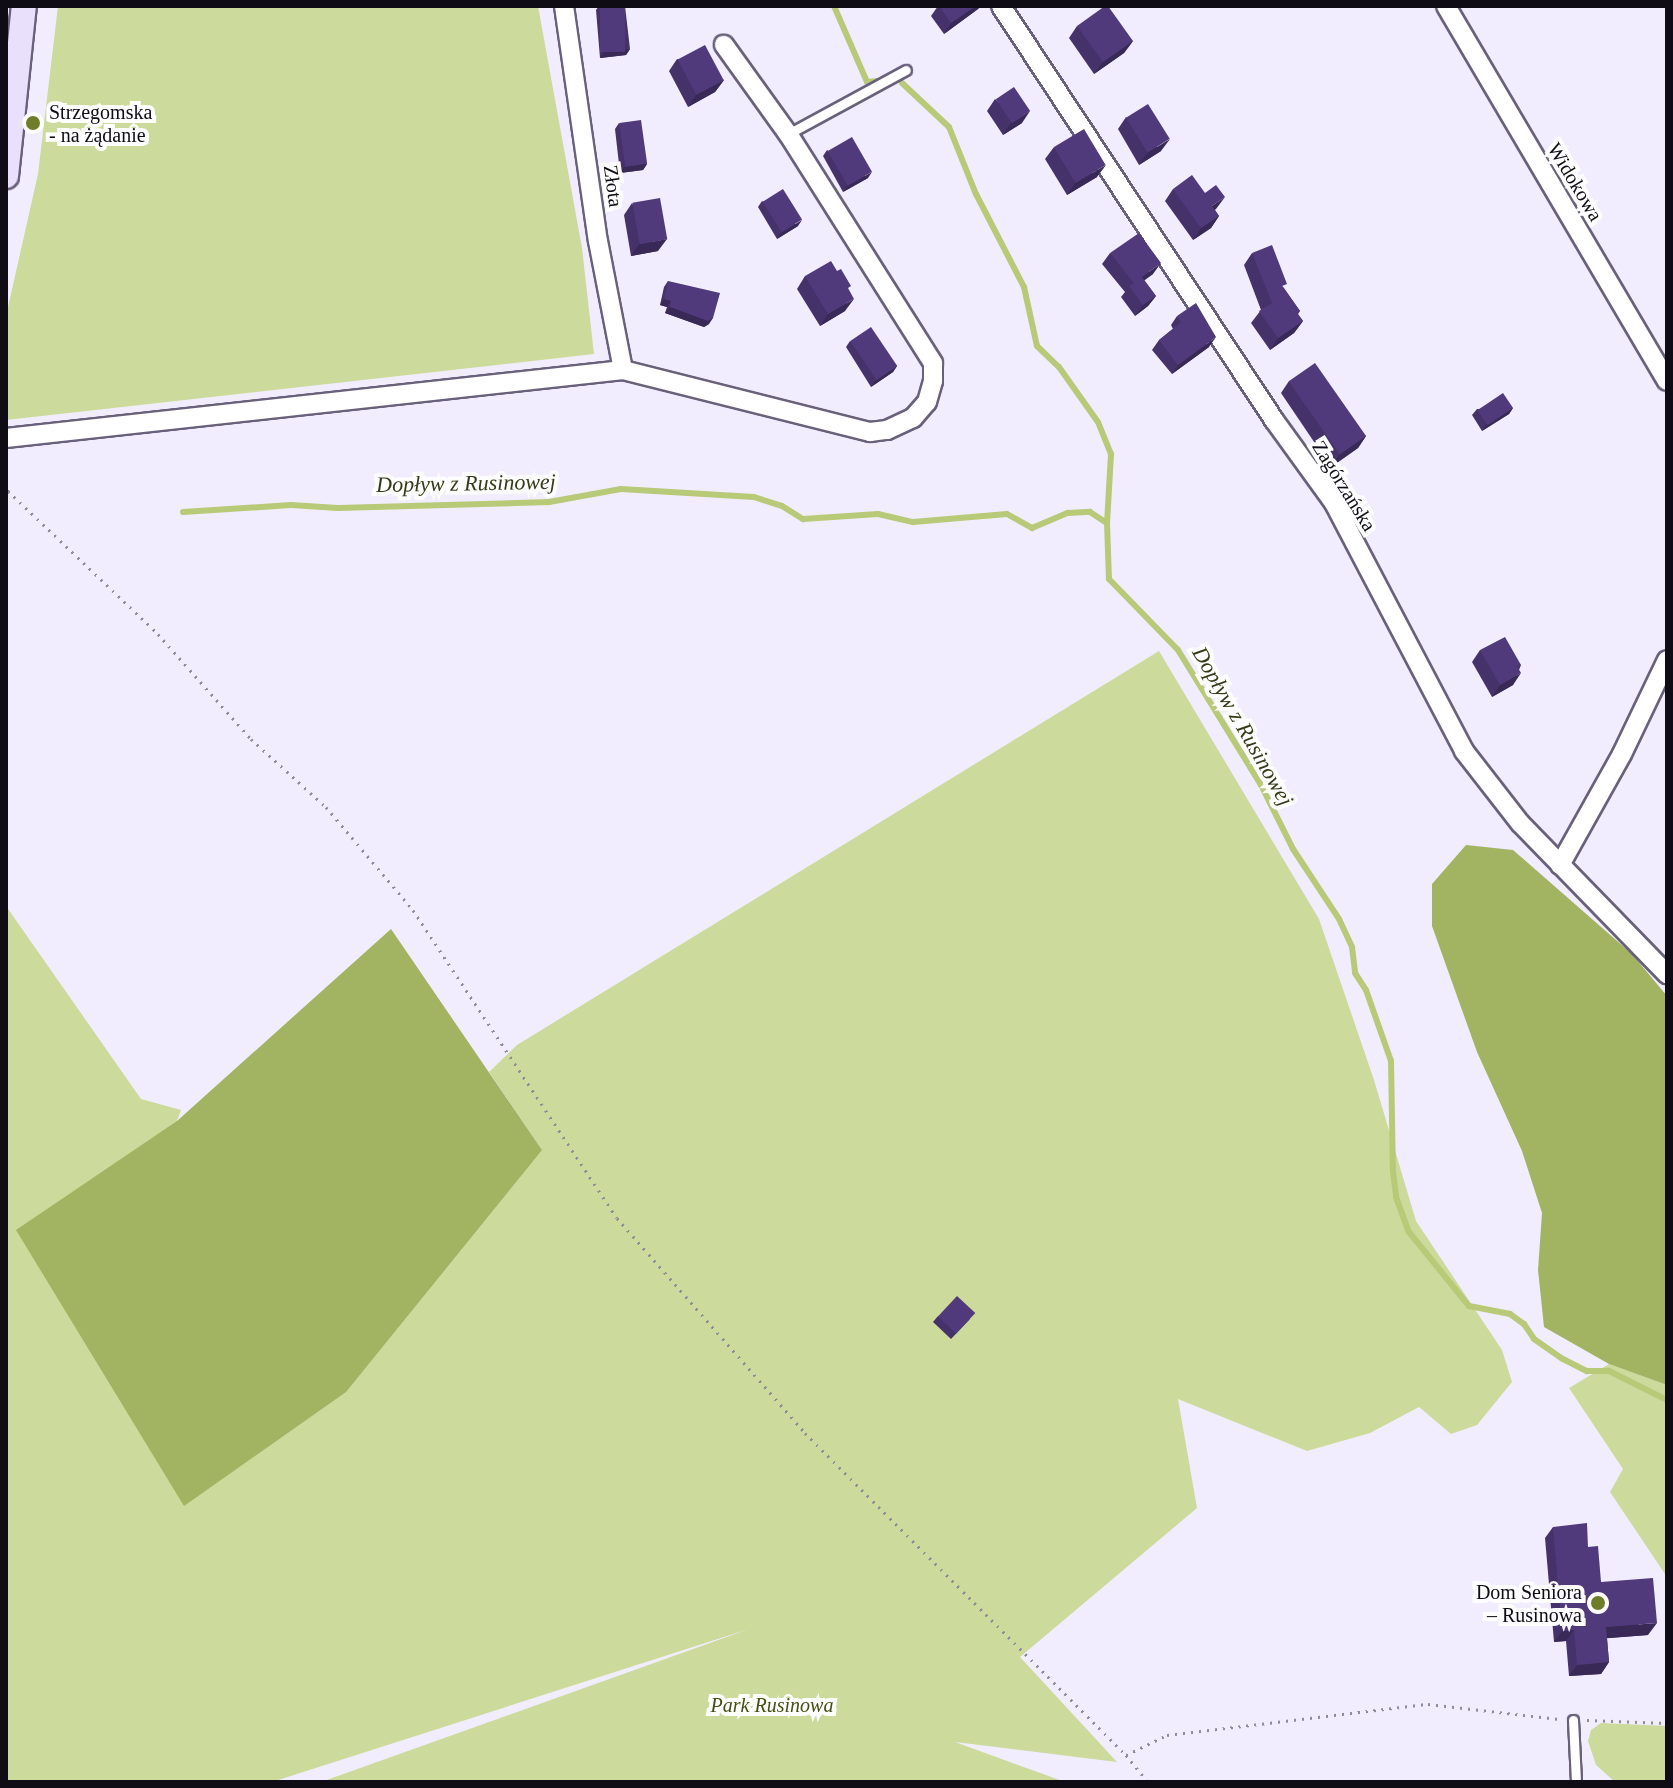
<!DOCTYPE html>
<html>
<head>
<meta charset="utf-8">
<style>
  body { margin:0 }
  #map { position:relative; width:1673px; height:1788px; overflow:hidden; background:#f1edff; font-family:"Times New Roman",serif }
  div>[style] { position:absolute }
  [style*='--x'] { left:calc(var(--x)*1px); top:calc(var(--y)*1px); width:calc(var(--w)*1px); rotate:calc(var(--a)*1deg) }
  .green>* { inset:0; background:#ccda9b }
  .forest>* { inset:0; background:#a2b362 }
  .stream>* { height:6px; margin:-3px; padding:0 3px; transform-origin:3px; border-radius:3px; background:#b8c978 }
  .path>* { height:3px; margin-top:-1.5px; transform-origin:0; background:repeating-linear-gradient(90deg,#8f8c9a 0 2px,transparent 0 8px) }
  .roads { filter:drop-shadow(2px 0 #69617b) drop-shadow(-2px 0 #69617b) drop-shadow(0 2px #69617b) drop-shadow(0 -2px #69617b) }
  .service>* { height:9px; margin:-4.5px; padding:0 4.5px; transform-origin:4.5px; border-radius:4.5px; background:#fff }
  .minor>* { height:18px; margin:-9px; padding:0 9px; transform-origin:9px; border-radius:9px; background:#fff }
  .secondary>* { height:24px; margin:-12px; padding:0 12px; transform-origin:12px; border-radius:12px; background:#e9e0fc }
  .wall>* { inset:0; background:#46326a }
  .shaded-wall>* { inset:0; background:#392956 }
  .building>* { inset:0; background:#513a7b; transform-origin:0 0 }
  .dots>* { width:22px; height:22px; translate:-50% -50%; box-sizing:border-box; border:4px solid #fdfdfd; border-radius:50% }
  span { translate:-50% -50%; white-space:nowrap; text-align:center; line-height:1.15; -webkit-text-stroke:8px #fdfdfd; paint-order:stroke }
  .poi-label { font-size:20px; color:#0f0c16 }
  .left { translate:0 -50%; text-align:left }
  .right { translate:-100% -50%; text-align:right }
  .street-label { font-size:20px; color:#0f0c16 }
  .park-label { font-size:20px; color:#454f13; font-style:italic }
  .water-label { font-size:22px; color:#343b18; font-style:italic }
  .frame { position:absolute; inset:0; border:8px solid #0f0c16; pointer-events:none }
</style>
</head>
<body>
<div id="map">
  <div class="green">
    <i style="clip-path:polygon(58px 6px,538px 6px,582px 248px,594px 354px,6px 420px,6px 316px,38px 174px)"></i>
    <i style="clip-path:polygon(1159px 651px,1319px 919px,1374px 1080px,1416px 1221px,1502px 1350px,1512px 1382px,1477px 1425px,1451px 1434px,1419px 1407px,1370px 1433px,1307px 1451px,1178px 1399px,1197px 1508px,1020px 1657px,1117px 1762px,955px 1742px,1065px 1782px,321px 1782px,749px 1629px,272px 1782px,6px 1782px,6px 906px,141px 1099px,181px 1110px,177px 1121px,542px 1150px,489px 1072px,517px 1045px)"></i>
    <i style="clip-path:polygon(1609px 1364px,1667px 1385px,1667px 1577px,1610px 1492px,1623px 1469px,1569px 1388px)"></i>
    <i style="clip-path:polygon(1601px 1723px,1667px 1726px,1667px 1782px,1615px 1782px,1596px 1765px,1588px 1741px,1591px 1730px)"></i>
  </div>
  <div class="forest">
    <i style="clip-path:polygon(1466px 845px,1513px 850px,1632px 954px,1667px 996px,1667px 1385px,1609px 1364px,1544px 1327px,1538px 1270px,1542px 1213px,1522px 1151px,1477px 1052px,1432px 926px,1432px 884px)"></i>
    <i style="clip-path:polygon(391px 929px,542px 1150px,346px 1392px,184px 1506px,16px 1230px,177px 1121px)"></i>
  </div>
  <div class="stream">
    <i style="--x:834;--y:6;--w:83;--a:66.5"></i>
    <i style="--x:867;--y:82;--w:11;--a:-5"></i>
    <i style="--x:902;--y:83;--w:64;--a:43.1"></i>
    <i style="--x:949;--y:127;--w:72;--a:68.1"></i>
    <i style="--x:976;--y:194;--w:105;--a:62.7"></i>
    <i style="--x:1024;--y:287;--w:60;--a:77.6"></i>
    <i style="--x:1037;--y:346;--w:30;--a:44"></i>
    <i style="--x:1059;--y:367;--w:67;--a:54.7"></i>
    <i style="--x:1098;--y:422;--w:35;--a:68"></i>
    <i style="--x:1111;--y:454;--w:69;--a:93.3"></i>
    <i style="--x:183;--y:512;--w:108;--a:-3.7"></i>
    <i style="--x:291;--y:505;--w:47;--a:3.7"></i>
    <i style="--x:338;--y:508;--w:211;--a:-1.6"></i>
    <i style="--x:549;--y:502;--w:73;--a:-10.2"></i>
    <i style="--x:621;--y:489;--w:133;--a:3.4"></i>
    <i style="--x:754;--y:497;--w:29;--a:18"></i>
    <i style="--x:782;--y:506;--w:25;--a:32"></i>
    <i style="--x:803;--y:519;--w:75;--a:-3.8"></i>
    <i style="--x:878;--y:514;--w:36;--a:13"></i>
    <i style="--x:913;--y:522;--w:94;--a:-4.9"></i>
    <i style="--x:1007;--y:514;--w:29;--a:29"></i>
    <i style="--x:1032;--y:528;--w:39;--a:-23"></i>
    <i style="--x:1068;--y:513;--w:22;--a:-3"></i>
    <i style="--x:1090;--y:512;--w:20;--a:33"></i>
    <i style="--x:1107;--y:523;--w:56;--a:88"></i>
    <i style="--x:1109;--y:579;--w:99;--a:45.8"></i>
    <i style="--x:1178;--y:650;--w:158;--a:58.4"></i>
    <i style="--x:1261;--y:785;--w:72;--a:63.4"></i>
    <i style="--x:1293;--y:849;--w:84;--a:56.7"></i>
    <i style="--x:1339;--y:919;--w:31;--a:65"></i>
    <i style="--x:1352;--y:947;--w:26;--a:83"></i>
    <i style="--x:1355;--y:973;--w:20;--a:57"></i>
    <i style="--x:1366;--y:990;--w:75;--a:70.6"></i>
    <i style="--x:1391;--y:1061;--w:110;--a:89"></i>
    <i style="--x:1393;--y:1171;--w:26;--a:83"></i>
    <i style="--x:1396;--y:1197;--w:37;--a:70"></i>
    <i style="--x:1409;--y:1232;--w:95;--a:51"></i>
    <i style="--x:1469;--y:1306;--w:42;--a:11"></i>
    <i style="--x:1510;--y:1314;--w:17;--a:36"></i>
    <i style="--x:1524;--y:1324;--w:18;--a:56"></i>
    <i style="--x:1534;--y:1339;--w:35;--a:35"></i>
    <i style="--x:1563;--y:1359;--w:27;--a:27"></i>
    <i style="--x:1587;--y:1371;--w:22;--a:0"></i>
    <i style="--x:1609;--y:1371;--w:65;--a:26.6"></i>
  </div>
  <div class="path">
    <i style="--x:6;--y:482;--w:9;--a:77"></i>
    <i style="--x:8;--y:491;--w:207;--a:43.6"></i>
    <i style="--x:158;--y:634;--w:140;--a:48.5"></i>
    <i style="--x:251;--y:739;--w:101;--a:42.2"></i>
    <i style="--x:326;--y:807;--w:135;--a:49.8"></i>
    <i style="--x:413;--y:910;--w:369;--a:56.5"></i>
    <i style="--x:617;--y:1218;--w:286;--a:48.8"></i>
    <i style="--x:805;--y:1433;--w:455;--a:45.1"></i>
    <i style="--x:1126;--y:1755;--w:35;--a:51"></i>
    <i style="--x:1587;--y:1720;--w:80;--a:2.1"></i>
    <i style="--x:1126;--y:1755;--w:46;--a:-26"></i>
    <i style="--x:1167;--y:1735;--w:263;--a:-6.8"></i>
    <i style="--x:1428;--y:1704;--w:132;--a:6.5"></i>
  </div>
  <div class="roads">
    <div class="service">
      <i style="--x:788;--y:134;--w:134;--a:-28.5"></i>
      <i style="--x:1573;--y:1720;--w:62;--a:87.2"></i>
    </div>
    <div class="minor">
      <i style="--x:564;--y:6;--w:237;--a:81.8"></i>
      <i style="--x:598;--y:241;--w:131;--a:79"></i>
      <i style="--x:1001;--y:6;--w:496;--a:56.6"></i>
      <i style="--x:1274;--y:420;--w:102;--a:54.1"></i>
      <i style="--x:1334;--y:503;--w:280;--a:62.3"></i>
      <i style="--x:1464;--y:751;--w:91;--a:52.1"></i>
      <i style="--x:1520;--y:823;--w:211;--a:45.8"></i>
      <i style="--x:1446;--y:6;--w:435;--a:59.5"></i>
      <i style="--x:6;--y:438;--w:621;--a:-6.29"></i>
      <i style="--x:623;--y:370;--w:255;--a:14.1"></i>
      <i style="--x:870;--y:432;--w:17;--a:-7"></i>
      <i style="--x:887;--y:430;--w:29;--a:-25"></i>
      <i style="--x:913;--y:418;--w:21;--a:-49"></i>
      <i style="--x:927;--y:402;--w:22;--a:-74"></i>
      <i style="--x:933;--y:381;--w:18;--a:-90"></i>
      <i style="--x:933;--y:363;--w:271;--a:-122.3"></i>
      <i style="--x:788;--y:134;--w:110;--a:-125.7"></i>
      <i style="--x:1560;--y:865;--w:127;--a:-60.8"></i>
      <i style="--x:1622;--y:754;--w:104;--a:-64.4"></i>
    </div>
    <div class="secondary">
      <i style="--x:6;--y:176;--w:171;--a:-84"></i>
    </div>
  </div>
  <div class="wall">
    <i style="clip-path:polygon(599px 6px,625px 6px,630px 49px,626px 55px,600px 58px,596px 10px)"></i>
    <i style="clip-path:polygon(938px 6px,981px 6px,978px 9px,944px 34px,931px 16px)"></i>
    <i style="clip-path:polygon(1077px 26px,1133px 41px,1124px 53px,1094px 74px,1069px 38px)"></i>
    <i style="clip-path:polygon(677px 59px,724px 80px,715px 92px,688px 107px,669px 71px)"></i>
    <i style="clip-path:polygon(995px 99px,1022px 123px,1003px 135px,987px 111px)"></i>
    <i style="clip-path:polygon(1126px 117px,1161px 151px,1139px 165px,1118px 129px)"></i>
    <i style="clip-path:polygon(619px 123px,647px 164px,643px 170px,620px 173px,615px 129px)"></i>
    <i style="clip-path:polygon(1054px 147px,1097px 177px,1067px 195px,1045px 159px)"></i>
    <i style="clip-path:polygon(827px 150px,868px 178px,843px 192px,823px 156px)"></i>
    <i style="clip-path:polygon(1173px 189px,1215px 210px,1219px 216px,1211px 228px,1193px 240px,1165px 201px)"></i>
    <i style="clip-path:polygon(762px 201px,798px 226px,777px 239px,758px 207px)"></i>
    <i style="clip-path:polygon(632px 203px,658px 251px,631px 256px,624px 215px)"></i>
    <i style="clip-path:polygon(1110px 253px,1153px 274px,1144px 280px,1156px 296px,1148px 306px,1135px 316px,1121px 297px,1125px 292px,1102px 264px)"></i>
    <i style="clip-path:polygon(1252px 253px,1284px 288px,1300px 311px,1298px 314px,1303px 321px,1294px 333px,1270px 350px,1251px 323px,1261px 310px,1244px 265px)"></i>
    <i style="clip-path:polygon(805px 276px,849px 290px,845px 311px,820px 326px,797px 289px)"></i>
    <i style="clip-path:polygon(668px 281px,709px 324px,704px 327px,665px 313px,667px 307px,660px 305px,664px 287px)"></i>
    <i style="clip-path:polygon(1177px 316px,1209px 347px,1172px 374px,1152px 350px,1159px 340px,1173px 329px,1171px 325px)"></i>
    <i style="clip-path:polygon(850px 341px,897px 366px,893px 372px,871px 387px,846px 347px)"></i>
    <i style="clip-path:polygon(1289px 381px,1366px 436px,1358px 448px,1331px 467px,1281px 393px)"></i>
    <i style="clip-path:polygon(1513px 408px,1509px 414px,1482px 431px,1472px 415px,1477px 409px)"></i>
    <i style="clip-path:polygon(1480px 650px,1521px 665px,1513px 685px,1492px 697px,1472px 662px)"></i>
    <i style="clip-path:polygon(938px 1316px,970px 1319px,951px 1339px,933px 1322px)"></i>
    <i style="clip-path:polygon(1553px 1527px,1588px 1547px,1601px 1582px,1648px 1635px,1607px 1638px,1609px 1662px,1601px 1674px,1569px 1676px,1566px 1641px,1554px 1642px,1545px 1538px)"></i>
  </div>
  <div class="shaded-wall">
    <i style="clip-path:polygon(976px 6px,981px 6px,978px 9px,944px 34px,951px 23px)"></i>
    <i style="clip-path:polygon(1133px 41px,1124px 53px,1094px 74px,1103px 62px)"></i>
    <i style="clip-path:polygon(630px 49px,626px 55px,600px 58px,604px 52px)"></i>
    <i style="clip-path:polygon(724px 80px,715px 92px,688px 107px,696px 95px)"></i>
    <i style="clip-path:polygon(1030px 111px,1022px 123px,1003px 135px,1011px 123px)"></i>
    <i style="clip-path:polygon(1170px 139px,1161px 151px,1139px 165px,1147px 153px)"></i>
    <i style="clip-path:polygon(647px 164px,643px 170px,620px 173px,624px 167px)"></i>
    <i style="clip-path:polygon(1106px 165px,1097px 177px,1067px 195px,1075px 183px)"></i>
    <i style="clip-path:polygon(872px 172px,868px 178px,843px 192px,847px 186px)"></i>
    <i style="clip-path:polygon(1225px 197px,1216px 209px,1204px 218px,1212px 206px)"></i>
    <i style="clip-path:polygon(1219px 216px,1211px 228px,1193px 240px,1201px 228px)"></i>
    <i style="clip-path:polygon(802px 220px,798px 226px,777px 239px,781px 233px)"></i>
    <i style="clip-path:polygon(667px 239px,658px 251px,631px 256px,639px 244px)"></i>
    <i style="clip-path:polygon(1161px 263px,1153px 274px,1134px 288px,1142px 277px)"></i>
    <i style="clip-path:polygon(1156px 296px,1148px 306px,1135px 316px,1143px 305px)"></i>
    <i style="clip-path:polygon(664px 299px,671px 301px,667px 307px,660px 305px)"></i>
    <i style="clip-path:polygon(854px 299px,845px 311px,820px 326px,828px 314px)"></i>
    <i style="clip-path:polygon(670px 307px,713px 318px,709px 324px,704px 327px,665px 313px)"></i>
    <i style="clip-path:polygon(1303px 321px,1294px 333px,1270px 350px,1278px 338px)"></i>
    <i style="clip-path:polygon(1216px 337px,1209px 347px,1172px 374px,1178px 365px)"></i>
    <i style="clip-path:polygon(897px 366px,893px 372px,871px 387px,875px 381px)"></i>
    <i style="clip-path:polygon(1513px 408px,1509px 414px,1482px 431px,1486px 425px)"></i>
    <i style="clip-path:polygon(1366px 436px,1358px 448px,1331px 467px,1339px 455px)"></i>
    <i style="clip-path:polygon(1521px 673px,1513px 685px,1492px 697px,1500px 685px)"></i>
    <i style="clip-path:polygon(1657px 1623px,1648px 1635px,1598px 1639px,1606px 1627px)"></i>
    <i style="clip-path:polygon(1574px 1630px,1566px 1641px,1554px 1642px,1562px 1631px)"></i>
    <i style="clip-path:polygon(1609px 1662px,1601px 1674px,1569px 1676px,1577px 1665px)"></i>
  </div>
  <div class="building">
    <i style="left:600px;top:6px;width:25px;height:46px"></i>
    <i style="clip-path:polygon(939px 6px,976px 6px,951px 23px)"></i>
    <i style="clip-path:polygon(1105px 6px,1108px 6px,1133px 41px,1103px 62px,1077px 26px)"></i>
    <i style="left:705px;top:45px;width:40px;height:31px;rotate:62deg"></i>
    <i style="left:1014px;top:87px;width:29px;height:22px;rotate:56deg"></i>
    <i style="left:1148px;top:104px;width:41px;height:26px;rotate:58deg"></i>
    <i style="left:641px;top:120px;width:44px;height:22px;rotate:82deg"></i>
    <i style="left:1084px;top:129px;width:42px;height:35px;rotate:59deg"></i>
    <i style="left:852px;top:137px;width:40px;height:28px;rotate:60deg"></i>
    <i style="clip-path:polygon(1192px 175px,1205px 193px,1216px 185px,1225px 197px,1212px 206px,1219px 216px,1201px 228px,1173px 189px)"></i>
    <i style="left:783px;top:189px;width:36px;height:24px;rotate:58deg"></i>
    <i style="left:660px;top:198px;width:42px;height:28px;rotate:80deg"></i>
    <i style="clip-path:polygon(1139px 233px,1161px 263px,1142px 277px,1156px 296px,1143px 305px,1129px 286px,1134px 283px,1110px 253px)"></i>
    <i style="clip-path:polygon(1272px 245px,1287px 284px,1282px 286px,1300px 311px,1297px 313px,1303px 321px,1278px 338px,1259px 311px,1272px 303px,1252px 253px)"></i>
    <i style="clip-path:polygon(831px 261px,837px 271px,841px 269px,851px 286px,848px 288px,854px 299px,828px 314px,805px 276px)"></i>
    <i style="clip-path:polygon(668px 281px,720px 293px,713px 318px,708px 321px,670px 307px,671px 301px,664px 299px)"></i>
    <i style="clip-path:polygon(1196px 303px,1216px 337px,1178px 365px,1159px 340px,1181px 322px,1177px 316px)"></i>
    <i style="left:871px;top:327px;width:47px;height:25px;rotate:56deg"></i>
    <i style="left:1315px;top:363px;width:89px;height:32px;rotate:55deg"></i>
    <i style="left:1503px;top:393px;width:18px;height:31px;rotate:56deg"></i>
    <i style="clip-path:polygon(1505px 637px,1521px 665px,1517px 666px,1521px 673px,1500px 685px,1480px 650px)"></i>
    <i style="left:957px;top:1296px;width:25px;height:28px;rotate:43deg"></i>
    <i style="clip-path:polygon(1587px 1523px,1588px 1547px,1598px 1546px,1601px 1582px,1653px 1578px,1657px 1623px,1606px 1627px,1609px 1662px,1577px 1665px,1574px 1630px,1562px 1631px,1553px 1527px)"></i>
  </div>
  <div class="dots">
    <i style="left:33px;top:123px;background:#6f7d2b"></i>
    <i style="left:1598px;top:1603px;background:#6f7d2b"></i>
  </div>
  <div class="poi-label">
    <span class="left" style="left:49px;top:124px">Strzegomska<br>- na żądanie</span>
    <span class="right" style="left:1582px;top:1604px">Dom Seniora<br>– Rusinowa</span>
  </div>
  <div class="street-label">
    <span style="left:1575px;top:182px;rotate:59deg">Widokowa</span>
    <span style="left:613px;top:186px;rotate:82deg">Złota</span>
    <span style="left:1344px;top:486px;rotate:58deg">Zagórzańska</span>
  </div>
  <div class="park-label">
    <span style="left:772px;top:1705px">Park Rusinowa</span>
  </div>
  <div class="water-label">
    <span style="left:466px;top:483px;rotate:-1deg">Dopływ z Rusinowej</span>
    <span style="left:1243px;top:726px;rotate:60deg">Dopływ z Rusinowej</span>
  </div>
  <div class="frame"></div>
</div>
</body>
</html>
